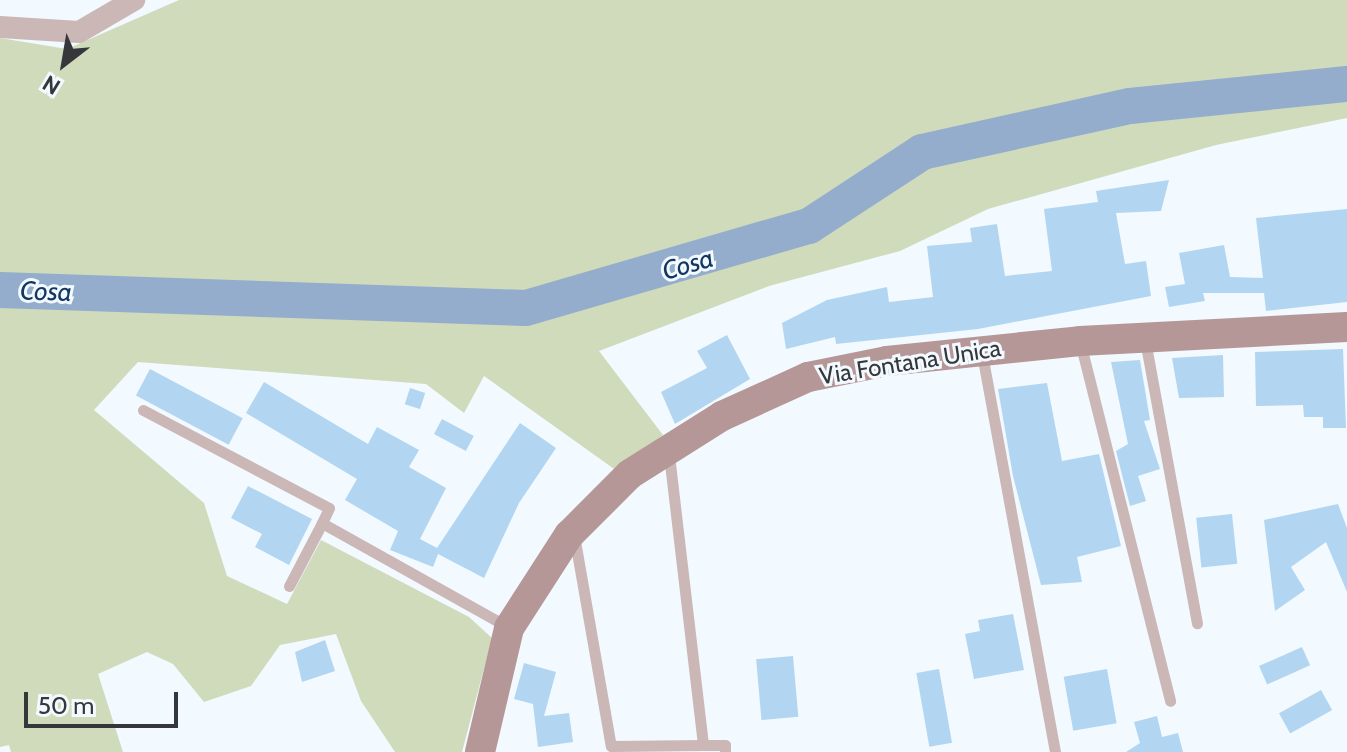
<!DOCTYPE html>
<html>
<head>
<meta charset="utf-8">
<style>
  body { margin:0 }
  #map { position:relative; width:1347px; height:752px; overflow:hidden; background:#f2f9ff; font-family:Cabin,sans-serif }
  div>[style] { position:absolute }
  [style*='--x'] { left:calc(var(--x)*1px); top:calc(var(--y)*1px); width:calc(var(--w)*1px); rotate:calc(var(--a)*1deg) }
  .green>* { inset:0; background:#d0dbbc }
  .river>* { height:36px; margin:-18px; padding:0 18px; transform-origin:18px; border-radius:18px; background:#94adcc }
  .building>* { inset:0; background:#b2d6f1; transform-origin:0 0 }
  .lane>* { height:11px; margin:-5.5px; padding:0 5.5px; transform-origin:5.5px; border-radius:5.5px; background:#ccb7b7 }
  .street>* { height:22px; margin:-11px; padding:0 11px; transform-origin:11px; border-radius:11px; background:#ccb7b7 }
  .secondary>* { height:30px; margin:-15px; padding:0 15px; transform-origin:15px; border-radius:15px; background:#b59797 }
  span { translate:-50% -50%; white-space:nowrap; text-align:center; line-height:1.15; -webkit-text-stroke:6px #f2f9ff; paint-order:stroke }
  .street-label { font-size:24px; color:#35373a }
  .water-label { font-size:26px; color:#143761; font-style:italic }
  .north { position:absolute; left:24px; top:24px; width:80px; height:80px; -webkit-text-stroke:6px #f2f9ff; paint-order:stroke; rotate:211deg; font-size:22px; font-weight:700; line-height:32px; text-align:center; color:#35373a }
  .north::after { content:''; display:block; margin:auto; width:28px; height:36px; background:#35373a; clip-path:polygon(50% 0,100% 100%,50% 72%,0 100%) }
  .scale { position:absolute; left:24px; top:692px; width:154px; height:36px; box-sizing:border-box; border:4px solid #35373a; border-top:0; padding-left:10px; font-size:24px; line-height:28px; white-space:nowrap; color:#35373a; -webkit-text-stroke:6px #f2f9ff; paint-order:stroke }
</style>
</head>
<body>
<div id="map">
  <div class="green">
    <i style="clip-path:polygon(179px 0,1347px 0,1347px 118px,1216px 145px,988px 209px,900px 251px,769px 286px,599px 351px,663px 435px,617px 471px,484px 376px,464px 413px,426px 384px,138px 362px,94px 410px,204px 503px,227px 576px,287px 604px,321px 540px,469px 617px,492px 638px,462px 752px,395px 752px,361px 701px,336px 634px,280px 645px,251px 686px,204px 702px,173px 664px,147px 652px,98px 674px,123px 752px,11px 752px,9px 745px,0 747px,0 38px,67px 49px)"></i>
  </div>
  <div class="river">
    <i style="--x:0;--y:290;--w:526;--a:1.96"></i>
    <i style="--x:526;--y:308;--w:295;--a:-16.2"></i>
    <i style="--x:809;--y:226;--w:135;--a:-33.2"></i>
    <i style="--x:922;--y:152;--w:213;--a:-12.5"></i>
    <i style="--x:1130;--y:106;--w:218;--a:-5.8"></i>
  </div>
  <div class="building">
    <i style="clip-path:polygon(1169px 180px,1161px 211px,1116px 213px,1125px 264px,1146px 261px,1151px 296px,978px 329px,836px 344px,835px 337px,786px 349px,782px 323px,827px 300px,887px 287px,889px 302px,933px 297px,927px 246px,972px 242px,970px 228px,997px 224px,1005px 276px,1052px 271px,1044px 209px,1098px 202px,1096px 191px)"></i>
    <i style="clip-path:polygon(1347px 209px,1347px 302px,1266px 311px,1264px 293px,1203px 293px,1205px 301px,1169px 307px,1165px 287px,1185px 284px,1179px 253px,1224px 245px,1230px 277px,1263px 278px,1256px 218px)"></i>
    <i style="clip-path:polygon(727px 335px,750px 379px,675px 424px,661px 392px,707px 368px,697px 351px)"></i>
    <i style="clip-path:polygon(1343px 349px,1346px 428px,1323px 428px,1323px 417px,1304px 417px,1303px 405px,1256px 406px,1255px 352px)"></i>
    <i style="clip-path:polygon(1223px 355px,1224px 397px,1179px 398px,1172px 358px)"></i>
    <i style="clip-path:polygon(1140px 360px,1150px 420px,1144px 421px,1160px 469px,1138px 476px,1146px 501px,1130px 506px,1116px 451px,1128px 444px,1111px 362px)"></i>
    <i style="left:150px;top:369px;width:105px;height:30px;rotate:28deg"></i>
    <i style="clip-path:polygon(264px 382px,368px 444px,377px 427px,419px 450px,409px 467px,446px 488px,420px 539px,437px 548px,520px 423px,556px 448px,519px 503px,484px 578px,438px 554px,433px 567px,390px 550px,398px 531px,345px 500px,357px 479px,246px 413px)"></i>
    <i style="clip-path:polygon(1047px 383px,1062px 461px,1099px 454px,1121px 546px,1077px 557px,1082px 582px,1041px 585px,1013px 476px,998px 389px)"></i>
    <i style="left:410px;top:388px;width:16px;height:17px;rotate:18deg"></i>
    <i style="left:442px;top:419px;width:36px;height:17px;rotate:28deg"></i>
    <i style="clip-path:polygon(248px 486px,312px 519px,289px 565px,255px 547px,262px 534px,231px 518px)"></i>
    <i style="clip-path:polygon(1338px 504px,1347px 528px,1347px 592px,1326px 542px,1291px 567px,1305px 590px,1275px 611px,1264px 520px)"></i>
    <i style="left:1232px;top:514px;width:50px;height:36px;rotate:84deg"></i>
    <i style="clip-path:polygon(1013px 614px,1024px 670px,974px 679px,965px 634px,980px 631px,978px 620px)"></i>
    <i style="clip-path:polygon(325px 640px,335px 671px,302px 682px,295px 652px)"></i>
    <i style="left:1302px;top:647px;width:20px;height:47px;rotate:66deg"></i>
    <i style="left:793px;top:656px;width:61px;height:37px;rotate:85deg"></i>
    <i style="clip-path:polygon(524px 663px,556px 672px,544px 716px,569px 713px,573px 742px,538px 747px,533px 704px,514px 699px)"></i>
    <i style="left:939px;top:669px;width:75px;height:23px;rotate:80deg"></i>
    <i style="left:1107px;top:669px;width:55px;height:44px;rotate:80deg"></i>
    <i style="left:1321px;top:690px;width:23px;height:48px;rotate:61deg"></i>
    <i style="clip-path:polygon(1157px 716px,1162px 737px,1178px 733px,1183px 752px,1126px 752px,1140px 743px,1134px 722px)"></i>
  </div>
  <div class="lane">
    <i style="--x:1145;--y:340;--w:288;--a:79.6"></i>
    <i style="--x:1080;--y:342;--w:370;--a:75.9"></i>
    <i style="--x:982;--y:354;--w:405;--a:79.6"></i>
    <i style="--x:143;--y:410;--w:210;--a:27.8"></i>
    <i style="--x:329;--y:508;--w:17;--a:115"></i>
    <i style="--x:669;--y:455;--w:292;--a:83.3"></i>
    <i style="--x:703;--y:745;--w:22;--a:0"></i>
    <i style="--x:725;--y:745;--w:7;--a:90"></i>
    <i style="--x:574;--y:535;--w:214;--a:80.1"></i>
    <i style="--x:611;--y:746;--w:92;--a:-0.6"></i>
    <i style="--x:289;--y:586;--w:71;--a:-62.4"></i>
    <i style="--x:322;--y:523;--w:213;--a:29.2"></i>
  </div>
  <div class="street">
    <i style="--x:0;--y:27;--w:79;--a:3.6"></i>
    <i style="--x:79;--y:32;--w:64;--a:-30.2"></i>
  </div>
  <div class="secondary">
    <i style="--x:480;--y:752;--w:127;--a:-76.8"></i>
    <i style="--x:509;--y:628;--w:111;--a:-57.2"></i>
    <i style="--x:569;--y:535;--w:86;--a:-45"></i>
    <i style="--x:630;--y:474;--w:109;--a:-32.2"></i>
    <i style="--x:722;--y:416;--w:94;--a:-24.4"></i>
    <i style="--x:808;--y:377;--w:81;--a:-11.4"></i>
    <i style="--x:887;--y:361;--w:194;--a:-5.9"></i>
    <i style="--x:1080;--y:341;--w:267;--a:-3"></i>
  </div>
  <div class="street-label">
    <span style="left:910px;top:362px;rotate:-9deg">Via Fontana Unica</span>
  </div>
  <div class="water-label">
    <span style="left:688px;top:265px;rotate:-16deg">Cosa</span>
    <span style="left:46px;top:292px;rotate:2deg">Cosa</span>
  </div>
  <div class="north">N</div>
  <div class="scale">50 m</div>
</div>
</body>
</html>
